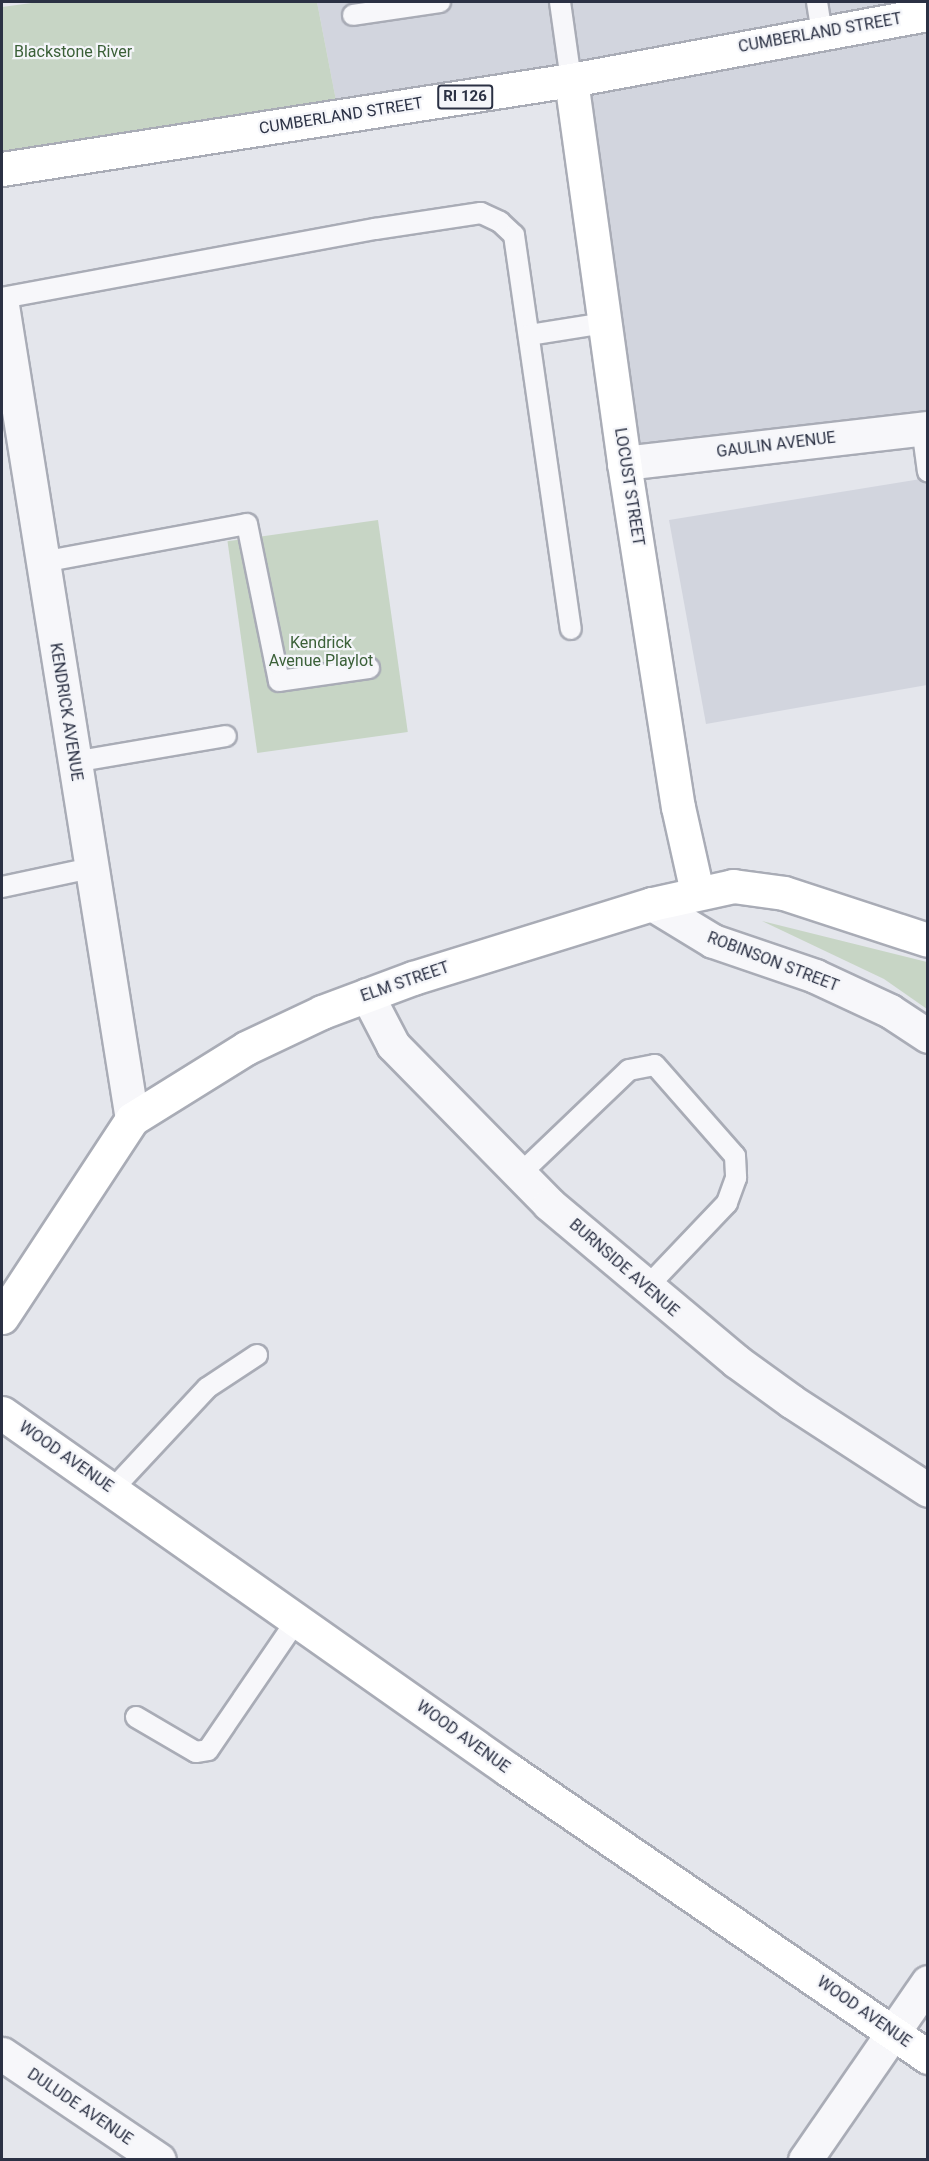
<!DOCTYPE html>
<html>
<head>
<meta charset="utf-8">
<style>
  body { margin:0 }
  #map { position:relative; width:929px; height:2161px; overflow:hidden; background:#e4e6ec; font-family:Roboto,sans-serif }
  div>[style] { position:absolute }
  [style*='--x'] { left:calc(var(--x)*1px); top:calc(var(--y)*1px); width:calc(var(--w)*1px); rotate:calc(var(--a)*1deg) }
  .built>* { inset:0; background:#d2d5de }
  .green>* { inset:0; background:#c7d5c5; transform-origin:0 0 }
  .roads { filter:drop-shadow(2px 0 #a9acb6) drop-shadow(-2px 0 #a9acb6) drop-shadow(0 2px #a9acb6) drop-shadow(0 -2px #a9acb6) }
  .lane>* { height:20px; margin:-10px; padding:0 10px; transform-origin:10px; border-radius:10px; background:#f7f7fa }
  .street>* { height:33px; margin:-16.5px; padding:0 16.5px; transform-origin:16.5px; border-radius:16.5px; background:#f7f7fa }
  .secondary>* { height:33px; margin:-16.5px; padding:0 16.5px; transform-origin:16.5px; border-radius:16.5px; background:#fff }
  .primary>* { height:33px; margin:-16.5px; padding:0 16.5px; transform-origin:16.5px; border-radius:16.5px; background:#fff }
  span { translate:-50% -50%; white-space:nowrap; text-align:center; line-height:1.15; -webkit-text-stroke:4.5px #f4f5f9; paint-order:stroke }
  .shield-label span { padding:2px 4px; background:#f4f5f9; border:2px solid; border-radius:4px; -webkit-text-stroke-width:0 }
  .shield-label { font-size:15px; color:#2b3144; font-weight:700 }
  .street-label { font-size:16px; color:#2b3144 }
  .park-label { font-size:16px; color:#3b6038 }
  .frame { position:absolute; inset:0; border:3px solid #2b3144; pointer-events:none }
</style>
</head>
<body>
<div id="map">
  <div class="built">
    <i style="clip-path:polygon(317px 2px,927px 2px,927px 421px,631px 468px,591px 88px,338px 111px)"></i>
    <i style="clip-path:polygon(927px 478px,927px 685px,706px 724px,669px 520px)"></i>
  </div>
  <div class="green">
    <i style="clip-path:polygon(39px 2px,317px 2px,338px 111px,2px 162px,2px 7px)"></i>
    <i style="left:378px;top:520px;width:214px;height:152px;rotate:82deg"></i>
    <i style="clip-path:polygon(762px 921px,927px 962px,927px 1009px,884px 979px)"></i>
  </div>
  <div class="roads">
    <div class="lane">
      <i style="--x:560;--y:2;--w:79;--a:82"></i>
      <i style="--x:817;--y:2;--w:30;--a:81"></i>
      <i style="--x:353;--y:15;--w:88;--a:-8.5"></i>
      <i style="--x:2;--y:298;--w:379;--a:-10.5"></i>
      <i style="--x:375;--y:229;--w:107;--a:-8.6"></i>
      <i style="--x:481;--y:213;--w:21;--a:25"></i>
      <i style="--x:500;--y:222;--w:19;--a:43"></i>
      <i style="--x:514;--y:235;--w:398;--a:81.8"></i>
      <i style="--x:529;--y:335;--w:77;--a:-9"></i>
      <i style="--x:922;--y:428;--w:44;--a:82.2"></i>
      <i style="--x:42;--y:562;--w:208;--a:-10.5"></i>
      <i style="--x:247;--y:524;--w:160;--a:78.5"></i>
      <i style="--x:279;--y:681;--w:91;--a:-8.2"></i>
      <i style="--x:74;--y:762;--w:154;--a:-9.7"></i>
      <i style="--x:2;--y:887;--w:91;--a:-12.1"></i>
      <i style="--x:519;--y:1175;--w:152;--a:-43.7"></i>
      <i style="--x:629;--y:1070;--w:26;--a:-11"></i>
      <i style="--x:655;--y:1065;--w:121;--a:48.7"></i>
      <i style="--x:735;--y:1156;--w:22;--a:87"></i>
      <i style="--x:736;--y:1178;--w:27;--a:110"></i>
      <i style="--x:727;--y:1203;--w:116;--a:133.6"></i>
      <i style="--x:112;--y:1490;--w:139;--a:-47"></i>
      <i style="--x:207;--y:1388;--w:60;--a:-33.4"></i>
      <i style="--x:136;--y:1717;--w:69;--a:30.3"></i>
      <i style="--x:196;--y:1752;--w:12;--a:-9"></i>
      <i style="--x:208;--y:1750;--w:156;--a:-55.7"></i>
    </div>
    <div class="street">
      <i style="--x:2;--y:305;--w:824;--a:80.93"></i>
      <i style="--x:624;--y:463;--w:306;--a:-6.6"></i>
      <i style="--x:652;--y:904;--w:71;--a:31.2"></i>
      <i style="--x:713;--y:941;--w:108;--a:18.9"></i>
      <i style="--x:815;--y:976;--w:83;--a:25"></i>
      <i style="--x:890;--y:1011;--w:45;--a:33.3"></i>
      <i style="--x:367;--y:995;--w:56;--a:62.5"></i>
      <i style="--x:393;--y:1045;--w:223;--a:45.5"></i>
      <i style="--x:549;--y:1204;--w:244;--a:40"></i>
      <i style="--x:736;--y:1361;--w:68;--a:36"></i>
      <i style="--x:791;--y:1401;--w:163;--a:33"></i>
      <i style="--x:2;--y:2054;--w:189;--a:34"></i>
      <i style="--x:805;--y:2160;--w:216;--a:-55.4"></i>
    </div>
    <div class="secondary">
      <i style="--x:571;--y:80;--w:387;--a:82.1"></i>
      <i style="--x:624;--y:463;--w:348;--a:81.1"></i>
      <i style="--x:678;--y:807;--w:87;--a:77.4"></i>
      <i style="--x:2;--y:1317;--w:237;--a:-56.7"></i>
      <i style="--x:132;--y:1119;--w:134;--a:-31.9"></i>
      <i style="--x:246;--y:1048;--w:84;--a:-25.3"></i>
      <i style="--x:322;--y:1012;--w:97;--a:-20.5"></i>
      <i style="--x:413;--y:978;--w:250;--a:-17.2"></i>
      <i style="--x:652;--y:904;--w:83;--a:-12.5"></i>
      <i style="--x:733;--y:886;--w:51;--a:7.8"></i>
      <i style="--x:784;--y:893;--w:151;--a:18.1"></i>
      <i style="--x:2;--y:1413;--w:620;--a:35.15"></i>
      <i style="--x:509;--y:1770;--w:508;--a:34.41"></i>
    </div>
    <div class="primary">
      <i style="--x:2;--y:169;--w:576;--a:-8.89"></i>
      <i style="--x:571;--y:80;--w:363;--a:-10.5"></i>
    </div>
  </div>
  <div class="shield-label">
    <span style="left:465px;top:97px">RI 126</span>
  </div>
  <div class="street-label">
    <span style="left:820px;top:33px;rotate:-10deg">CUMBERLAND STREET</span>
    <span style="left:341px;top:116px;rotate:-9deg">CUMBERLAND STREET</span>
    <span style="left:776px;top:445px;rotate:-7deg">GAULIN AVENUE</span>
    <span style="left:629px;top:487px;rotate:81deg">LOCUST STREET</span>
    <span style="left:66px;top:712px;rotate:81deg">KENDRICK AVENUE</span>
    <span style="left:773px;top:962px;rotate:21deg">ROBINSON STREET</span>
    <span style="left:405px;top:982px;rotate:-19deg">ELM STREET</span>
    <span style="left:624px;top:1268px;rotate:41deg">BURNSIDE AVENUE</span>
    <span style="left:66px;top:1457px;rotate:35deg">WOOD AVENUE</span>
    <span style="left:463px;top:1737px;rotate:36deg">WOOD AVENUE</span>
    <span style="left:864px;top:2012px;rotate:35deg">WOOD AVENUE</span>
    <span style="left:80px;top:2107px;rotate:34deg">DULUDE AVENUE</span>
  </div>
  <div class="park-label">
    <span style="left:73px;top:52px">Blackstone River</span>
    <span style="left:321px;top:652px">Kendrick<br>Avenue Playlot</span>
  </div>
  <div class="frame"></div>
</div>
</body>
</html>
